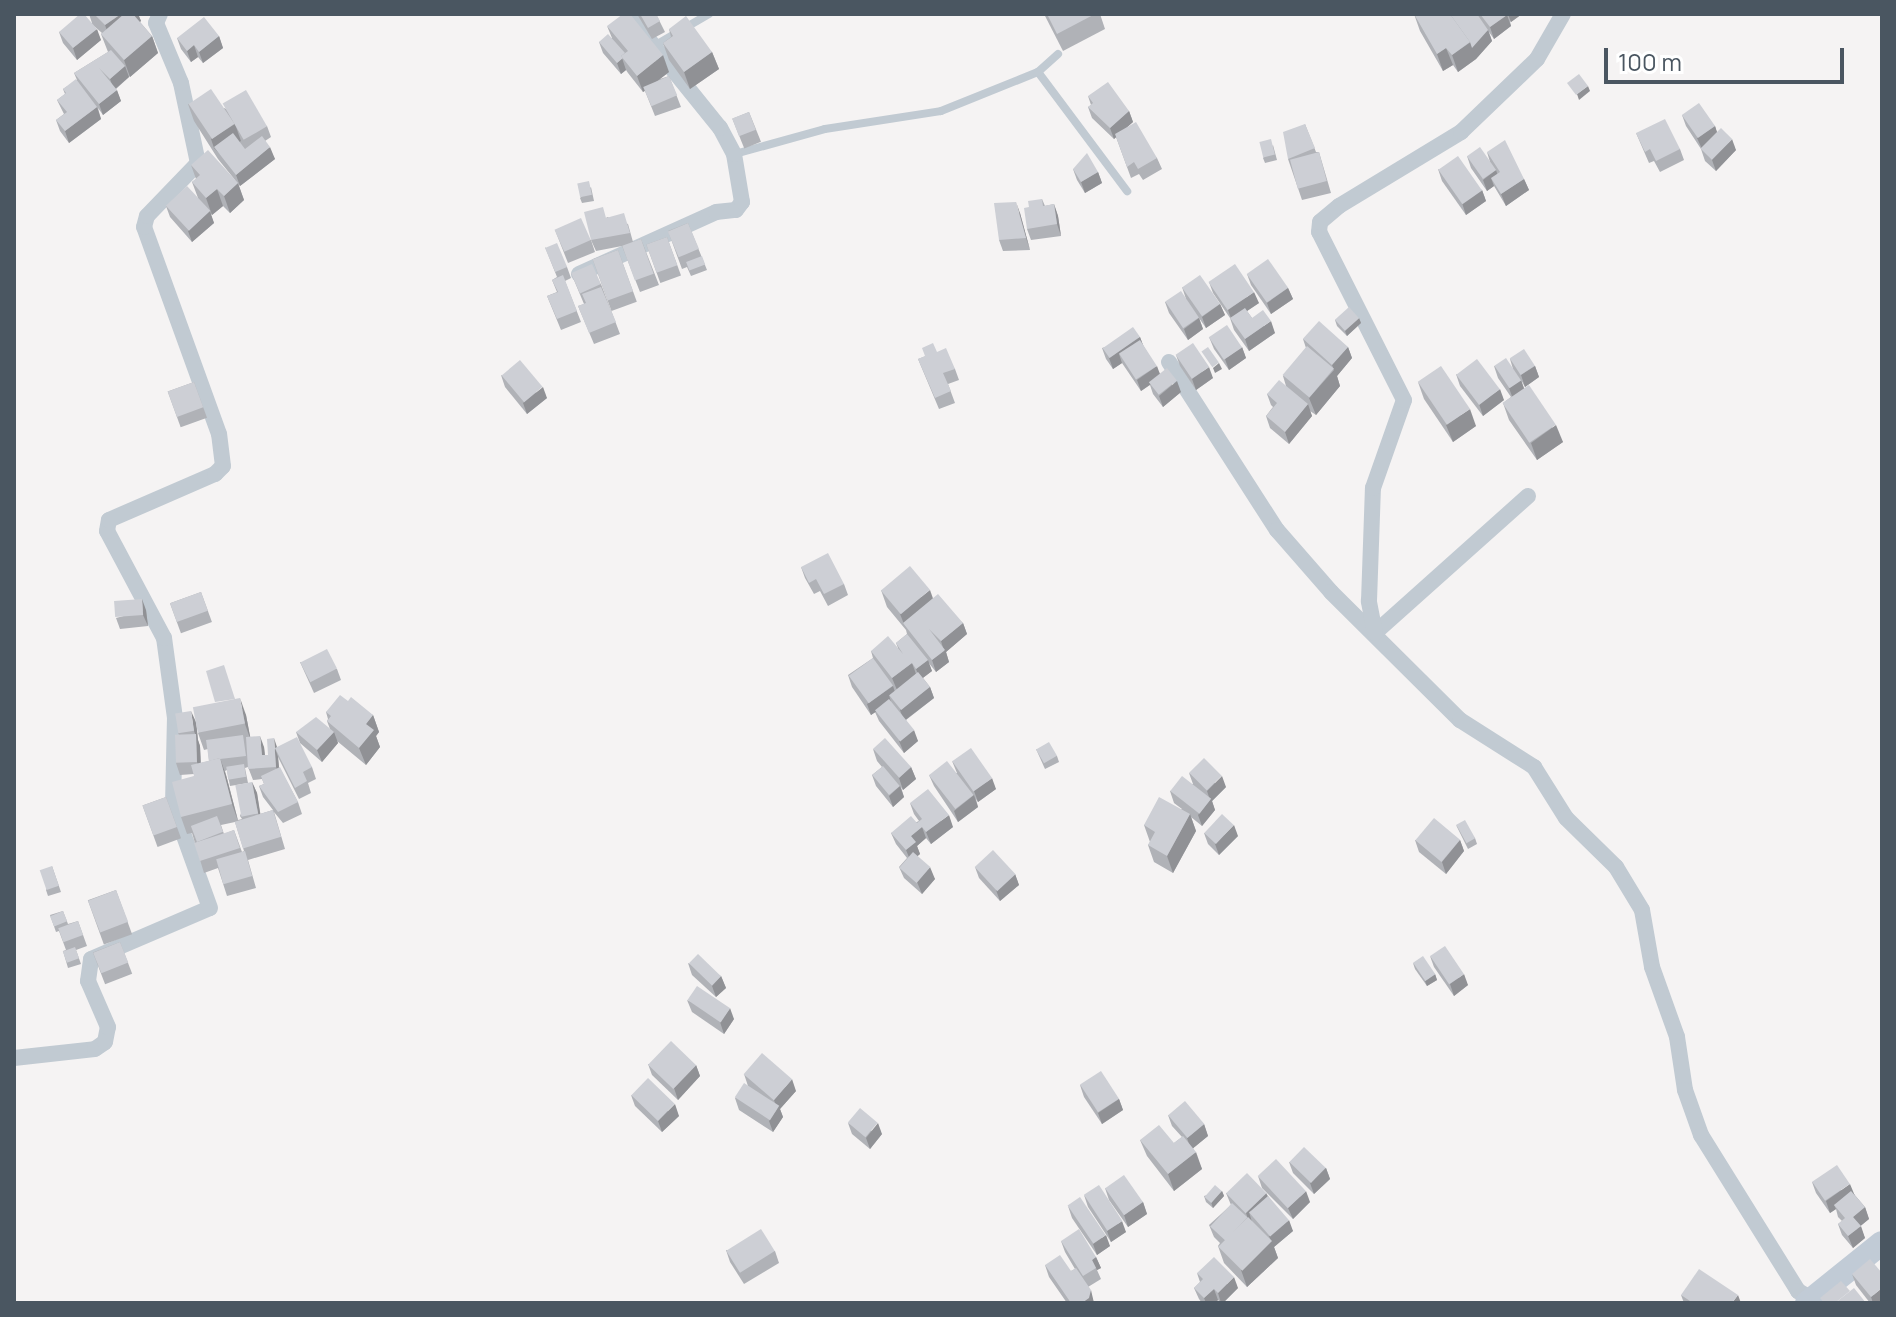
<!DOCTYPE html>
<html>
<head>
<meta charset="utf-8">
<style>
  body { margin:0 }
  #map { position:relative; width:1896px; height:1317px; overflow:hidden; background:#f5f3f3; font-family:Manrope,sans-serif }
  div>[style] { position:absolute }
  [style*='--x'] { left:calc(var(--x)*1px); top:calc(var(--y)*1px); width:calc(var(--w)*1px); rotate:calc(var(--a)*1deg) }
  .lane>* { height:8px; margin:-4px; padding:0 4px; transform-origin:4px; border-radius:4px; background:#c1cad2 }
  .street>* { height:16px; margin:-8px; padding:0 8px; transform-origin:8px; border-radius:8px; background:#c1cad2 }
  .secondary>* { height:24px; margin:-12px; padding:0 12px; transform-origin:12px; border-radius:12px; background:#c1cbd6 }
  .wall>* { inset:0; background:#b0b2b7; transform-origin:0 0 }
  .shaded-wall>* { inset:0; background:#909195 }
  .building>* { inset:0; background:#cdcfd5; transform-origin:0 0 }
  span { translate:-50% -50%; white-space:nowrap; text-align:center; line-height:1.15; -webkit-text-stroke:7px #fff; paint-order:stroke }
  .frame { position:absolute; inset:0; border:16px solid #4a5661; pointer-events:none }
  .scale { position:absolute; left:1604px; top:48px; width:240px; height:36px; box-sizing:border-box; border:4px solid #4a5661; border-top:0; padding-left:10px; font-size:24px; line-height:28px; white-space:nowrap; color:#4a5661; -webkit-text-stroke:6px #fff; paint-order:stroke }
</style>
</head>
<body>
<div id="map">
  <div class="lane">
    <i style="--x:654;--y:46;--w:64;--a:-30.2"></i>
    <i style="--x:1038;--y:72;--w:149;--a:53.2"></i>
    <i style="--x:735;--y:154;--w:93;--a:-15.5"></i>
    <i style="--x:825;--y:129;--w:117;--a:-8.8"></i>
    <i style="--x:941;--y:111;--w:105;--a:-21.9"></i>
    <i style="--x:1038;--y:72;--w:27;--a:-42"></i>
  </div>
  <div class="street">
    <i style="--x:579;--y:274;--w:150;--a:-24.3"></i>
    <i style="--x:716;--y:212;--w:20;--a:-6"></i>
    <i style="--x:736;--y:210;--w:10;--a:-53"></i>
    <i style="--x:742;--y:202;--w:49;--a:-99.5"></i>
    <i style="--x:734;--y:154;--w:30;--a:-118"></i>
    <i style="--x:720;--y:128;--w:146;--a:-128.9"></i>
    <i style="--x:1169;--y:362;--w:200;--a:57.3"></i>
    <i style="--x:1277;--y:530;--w:82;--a:48.9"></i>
    <i style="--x:1331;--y:592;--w:182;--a:44.8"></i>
    <i style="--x:1460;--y:720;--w:88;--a:32.4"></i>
    <i style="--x:1534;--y:767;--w:60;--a:57.9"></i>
    <i style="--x:1566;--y:818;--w:70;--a:44.4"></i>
    <i style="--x:1616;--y:867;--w:50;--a:58.8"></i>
    <i style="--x:1642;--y:910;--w:58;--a:80"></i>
    <i style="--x:1652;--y:967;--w:74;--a:70.3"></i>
    <i style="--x:1677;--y:1037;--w:54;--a:81.4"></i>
    <i style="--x:1685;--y:1090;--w:48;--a:70.4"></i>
    <i style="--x:1701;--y:1135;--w:184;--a:58.1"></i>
    <i style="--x:1798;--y:1291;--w:16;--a:30"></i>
    <i style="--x:1528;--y:496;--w:205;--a:138.2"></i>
    <i style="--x:1375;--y:633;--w:33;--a:-101"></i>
    <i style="--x:1369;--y:601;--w:113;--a:-88"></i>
    <i style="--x:1373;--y:488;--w:93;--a:-70.6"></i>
    <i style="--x:1404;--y:400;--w:188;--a:-116.8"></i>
    <i style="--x:1319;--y:232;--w:10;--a:-84"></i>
    <i style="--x:1320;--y:222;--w:25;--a:-40"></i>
    <i style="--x:1339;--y:206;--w:143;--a:-31.2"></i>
    <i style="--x:1461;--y:132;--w:105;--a:-43.8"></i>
    <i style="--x:1537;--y:59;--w:52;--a:-60"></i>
    <i style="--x:14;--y:1058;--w:81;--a:-6.3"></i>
    <i style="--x:95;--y:1049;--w:12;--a:-35"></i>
    <i style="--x:105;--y:1042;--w:15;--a:-79"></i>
    <i style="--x:108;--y:1027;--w:50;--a:-113.5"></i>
    <i style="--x:88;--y:981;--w:22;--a:-82"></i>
    <i style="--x:91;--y:959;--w:129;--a:-23.2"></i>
    <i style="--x:210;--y:908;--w:109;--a:-109.8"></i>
    <i style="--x:173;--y:805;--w:87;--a:-88.7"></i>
    <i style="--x:175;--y:718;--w:81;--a:-97.8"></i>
    <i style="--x:164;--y:638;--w:121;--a:-118"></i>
    <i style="--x:107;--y:531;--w:11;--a:-80"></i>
    <i style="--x:109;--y:520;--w:116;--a:-23.5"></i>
    <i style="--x:215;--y:474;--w:11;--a:-45"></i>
    <i style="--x:223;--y:466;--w:32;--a:-97"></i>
    <i style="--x:219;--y:434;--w:220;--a:-109.9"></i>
    <i style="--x:144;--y:227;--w:11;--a:-75"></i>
    <i style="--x:147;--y:216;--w:74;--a:-46.1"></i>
    <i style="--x:198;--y:163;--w:82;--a:-102"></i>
    <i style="--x:181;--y:83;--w:65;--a:-112.6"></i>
    <i style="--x:156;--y:23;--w:10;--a:-66"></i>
  </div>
  <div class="secondary">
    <i style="--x:1807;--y:1303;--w:96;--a:-38.7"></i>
  </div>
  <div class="wall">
    <i style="clip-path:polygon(89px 14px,138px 14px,141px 21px,140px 22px,152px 36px,158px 53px,130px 77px,129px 76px,129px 77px,116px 89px,121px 101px,103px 115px,98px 108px,101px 119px,69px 143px,60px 131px,56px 120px,64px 114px,57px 100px,65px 94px,63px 89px,77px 80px,74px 73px,108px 52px,101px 34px,102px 33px,94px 26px,101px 40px,77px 60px,63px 43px,59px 32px,92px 23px)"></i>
    <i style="clip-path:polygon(637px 14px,656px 14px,665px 32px,652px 39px)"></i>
    <i style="clip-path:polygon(1044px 14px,1100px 14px,1105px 29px,1063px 51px)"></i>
    <i style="clip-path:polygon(1414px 14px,1522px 14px,1511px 22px,1510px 21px,1511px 26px,1494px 39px,1489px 32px,1492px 41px,1476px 59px,1458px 72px,1453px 65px,1443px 71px,1420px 31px)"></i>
    <i style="clip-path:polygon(607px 26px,669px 72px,660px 79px,669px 76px,681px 107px,655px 116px,645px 91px,643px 92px,628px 73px,626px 70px,621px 74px,603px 53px,599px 42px,612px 38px)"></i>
    <i style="clip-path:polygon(669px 29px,712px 52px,719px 69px,690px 89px,669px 60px,663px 43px,671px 37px)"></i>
    <i style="clip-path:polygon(219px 36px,223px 48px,203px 63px,198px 57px,191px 62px,181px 49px,177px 38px)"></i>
    <i style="clip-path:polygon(1088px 96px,1129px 111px,1133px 122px,1127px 127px,1157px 158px,1162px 169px,1143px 180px,1139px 174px,1131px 178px,1116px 137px,1114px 139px,1092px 118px,1088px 107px,1091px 105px)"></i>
    <i style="clip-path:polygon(188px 104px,224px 108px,267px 126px,271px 137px,265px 141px,275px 159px,240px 186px,238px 184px,244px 200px,230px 213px,223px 206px,212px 215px,210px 213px,214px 223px,192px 242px,170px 217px,166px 206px,198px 198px,192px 182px,196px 179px,191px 165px,235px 180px,218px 159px,194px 121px)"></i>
    <i style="left:749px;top:112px;width:32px;height:18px;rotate:68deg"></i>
    <i style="clip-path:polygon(1682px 115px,1715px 126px,1717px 133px,1736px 150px,1716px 171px,1705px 161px,1701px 149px,1686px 126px)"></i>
    <i style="clip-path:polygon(1305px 124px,1316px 152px,1319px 152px,1331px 193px,1302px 200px,1288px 159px)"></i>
    <i style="clip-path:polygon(1636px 133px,1680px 149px,1684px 160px,1660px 172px,1654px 161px,1649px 163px)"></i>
    <i style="clip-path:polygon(1273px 145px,1277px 160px,1265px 163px,1263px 158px)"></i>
    <i style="clip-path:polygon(1487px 152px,1524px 179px,1529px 190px,1506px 206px,1494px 186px,1487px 191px,1471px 168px,1467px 156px,1490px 162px)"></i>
    <i style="clip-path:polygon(1073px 169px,1098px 172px,1102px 183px,1085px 193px,1077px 180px)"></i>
    <i style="clip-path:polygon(1438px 169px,1482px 190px,1486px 201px,1466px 215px,1442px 181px)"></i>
    <i style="clip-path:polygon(591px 187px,594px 201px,582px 203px,580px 198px)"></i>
    <i style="clip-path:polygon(1042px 199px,1045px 206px,1054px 204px,1058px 216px,1061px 236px,1031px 240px,1027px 229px,1029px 207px)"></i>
    <i style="clip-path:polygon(1020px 213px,1030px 250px,1003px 251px,999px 240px)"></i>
    <i style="clip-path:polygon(607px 217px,628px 224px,633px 242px,641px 239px,659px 285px,640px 292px,622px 246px,596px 251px,591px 240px)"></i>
    <i style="clip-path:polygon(688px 223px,707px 270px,691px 276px,687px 267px,682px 269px,668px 231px)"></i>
    <i style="clip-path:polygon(555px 230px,591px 240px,595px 252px,568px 263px)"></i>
    <i style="left:667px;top:237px;width:41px;height:22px;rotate:70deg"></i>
    <i style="clip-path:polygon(545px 247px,567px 267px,571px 278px,565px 281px,581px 322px,561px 330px,547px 296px,557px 292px,552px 280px,557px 277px)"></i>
    <i style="left:618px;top:250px;width:55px;height:27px;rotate:70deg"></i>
    <i style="clip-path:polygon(571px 273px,601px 284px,620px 334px,594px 344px,578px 306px,584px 304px)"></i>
    <i style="clip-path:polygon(1247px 274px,1288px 288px,1293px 299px,1271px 314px,1251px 285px)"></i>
    <i style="clip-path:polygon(1209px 282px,1259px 303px,1247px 311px,1252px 318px,1275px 333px,1249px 351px,1234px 330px,1230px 318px,1213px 293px)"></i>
    <i style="clip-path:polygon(1182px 287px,1220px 304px,1225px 315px,1206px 328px,1199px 318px,1203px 329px,1188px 340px,1169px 313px,1165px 302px,1186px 299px)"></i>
    <i style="clip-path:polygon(1359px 318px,1361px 323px,1347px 336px,1337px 326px,1335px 320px)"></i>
    <i style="clip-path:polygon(1140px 337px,1143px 345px,1160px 374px,1181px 392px,1163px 407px,1153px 394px,1150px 385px,1141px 391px,1122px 363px,1113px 369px,1106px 359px,1102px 348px)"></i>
    <i style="clip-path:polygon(1209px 337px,1242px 347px,1246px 358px,1229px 370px,1214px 349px)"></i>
    <i style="clip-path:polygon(1303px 339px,1348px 347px,1352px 358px,1337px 376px,1340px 386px,1316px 415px,1310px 411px,1312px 416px,1289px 444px,1270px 428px,1266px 416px,1273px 407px,1271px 405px,1267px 394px,1286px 386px,1283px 376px,1306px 348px)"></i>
    <i style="clip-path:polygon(937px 352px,955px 369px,959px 380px,948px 384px,955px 403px,939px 409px,918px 359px)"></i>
    <i style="clip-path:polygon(1176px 355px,1213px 378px,1196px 390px,1180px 366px)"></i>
    <i style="clip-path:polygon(1510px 359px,1535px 366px,1539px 377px,1525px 387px,1521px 380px,1524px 389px,1563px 442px,1537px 460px,1509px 420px,1503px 403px,1511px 397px,1498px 378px,1494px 366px,1513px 369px)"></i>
    <i style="clip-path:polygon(1456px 374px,1504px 400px,1483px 416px,1460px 386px)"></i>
    <i style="clip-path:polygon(501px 375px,547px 398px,527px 414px,505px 387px)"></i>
    <i style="left:194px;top:382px;width:38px;height:28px;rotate:70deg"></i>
    <i style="clip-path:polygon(1418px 382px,1476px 426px,1453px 442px,1424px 399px)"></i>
    <i style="clip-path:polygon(801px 567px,844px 584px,848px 595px,828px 606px,820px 591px,814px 594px,805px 578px)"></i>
    <i style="clip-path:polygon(881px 590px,933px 599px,963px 623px,967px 634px,946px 652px,949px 662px,936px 672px,928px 662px,932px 671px,923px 678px,930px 687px,934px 698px,906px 720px,918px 741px,904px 753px,879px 721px,875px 712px,871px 715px,852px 687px,848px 675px,873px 658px,871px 651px,898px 648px,896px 643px,907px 634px,906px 630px,887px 607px)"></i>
    <i style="left:201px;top:592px;width:32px;height:33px;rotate:70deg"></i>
    <i style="clip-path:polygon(146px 610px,148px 626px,120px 629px,116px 618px)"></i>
    <i style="clip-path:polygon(300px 662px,337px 669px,341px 680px,314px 693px)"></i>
    <i style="clip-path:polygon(evenodd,235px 699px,246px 715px,250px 737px,264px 747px,265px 755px,268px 755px,277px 747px,312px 767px,316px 779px,308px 783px,311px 793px,299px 799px,278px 757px,279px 767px,298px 802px,302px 814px,283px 823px,274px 812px,285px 849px,248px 860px,256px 888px,227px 896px,218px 868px,204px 873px,192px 833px,187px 834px,181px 817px,194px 776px,194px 774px,180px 775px,176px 763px,179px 735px,178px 733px,196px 722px,198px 740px,200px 746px,201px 763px,209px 761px,208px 749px,204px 750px,198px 733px,235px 699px,248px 767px,253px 780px,262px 779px,264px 784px,259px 786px,263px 797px,273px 810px,260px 814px,257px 793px,252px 782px,240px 816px,242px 819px,238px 820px,225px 771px,227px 770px,230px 786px,248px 783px,245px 768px,248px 767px,235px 699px,235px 822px,244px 851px,242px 852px,234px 830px,224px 834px,221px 825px,235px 822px)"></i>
    <i style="clip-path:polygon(348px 701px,373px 715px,379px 732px,376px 736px,380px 747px,366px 765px,337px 741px,338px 743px,322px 762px,300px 743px,296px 732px,330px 729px,327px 721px,328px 719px,326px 712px)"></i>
    <i style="clip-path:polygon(873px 749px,911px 767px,916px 779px,903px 790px,901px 787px,904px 797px,893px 807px,876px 786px,872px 775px,882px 767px,877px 761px)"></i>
    <i style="clip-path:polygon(1036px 749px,1057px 756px,1059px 762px,1045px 769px)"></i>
    <i style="clip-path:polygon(952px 761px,996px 789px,978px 802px,976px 799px,978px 807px,958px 822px,934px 786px,929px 775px,957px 773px)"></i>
    <i style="clip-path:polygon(1189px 773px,1226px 787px,1212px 801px,1215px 810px,1202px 826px,1191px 817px,1196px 831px,1173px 873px,1154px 862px,1148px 845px,1150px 842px,1144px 825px,1182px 809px,1174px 803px,1170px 791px,1193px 784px)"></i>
    <i style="left:166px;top:797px;width:44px;height:25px;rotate:70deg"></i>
    <i style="clip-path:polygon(910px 803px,953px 827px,931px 844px,926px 838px,917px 846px,920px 854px,917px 856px,935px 879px,922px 894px,904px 878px,899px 867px,907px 858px,896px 844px,891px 833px,919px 821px,914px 814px)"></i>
    <i style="clip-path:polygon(1456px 825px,1475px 838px,1477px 844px,1468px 849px)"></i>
    <i style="clip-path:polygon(1204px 833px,1238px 836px,1219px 855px,1208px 844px)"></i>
    <i style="clip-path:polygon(1415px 840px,1460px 840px,1464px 851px,1446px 874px,1419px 852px)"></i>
    <i style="clip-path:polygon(52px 866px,61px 892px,48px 896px,46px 890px)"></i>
    <i style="clip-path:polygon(975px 867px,1015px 874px,1019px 885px,1000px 901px,979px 878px)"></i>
    <i style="left:116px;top:890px;width:47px;height:30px;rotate:70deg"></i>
    <i style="clip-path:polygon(63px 911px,68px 924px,78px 921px,87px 946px,76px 950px,81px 964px,68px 968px,63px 951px,66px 950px,59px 931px,56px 932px,50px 915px)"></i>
    <i style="left:120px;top:942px;width:34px;height:29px;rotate:69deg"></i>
    <i style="clip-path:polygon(1430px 956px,1468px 985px,1454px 996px,1434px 967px)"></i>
    <i style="clip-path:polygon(688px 963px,721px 976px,726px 988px,716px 997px,692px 975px)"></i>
    <i style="clip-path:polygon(1413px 963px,1435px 974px,1437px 980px,1427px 986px,1415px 969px)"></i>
    <i style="clip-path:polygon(687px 1000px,734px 1019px,724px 1034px,692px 1012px)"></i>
    <i style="clip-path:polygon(648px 1064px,696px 1065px,700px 1076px,678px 1100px,652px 1075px)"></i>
    <i style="clip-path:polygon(744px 1074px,796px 1091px,780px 1109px,783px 1117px,773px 1132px,739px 1110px,735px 1098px,748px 1086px)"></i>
    <i style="clip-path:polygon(1080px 1085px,1119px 1099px,1123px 1110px,1102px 1124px,1084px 1097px)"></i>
    <i style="clip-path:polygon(631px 1095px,679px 1116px,662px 1132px,635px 1106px)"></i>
    <i style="clip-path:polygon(1168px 1115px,1204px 1124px,1208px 1136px,1193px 1148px,1202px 1169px,1174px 1191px,1147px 1156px,1140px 1140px,1174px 1143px,1182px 1137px,1172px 1126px)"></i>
    <i style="clip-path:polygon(848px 1123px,882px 1134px,870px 1149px,852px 1134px)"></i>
    <i style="clip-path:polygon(1289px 1162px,1326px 1168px,1330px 1179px,1314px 1194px,1293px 1173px)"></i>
    <i style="clip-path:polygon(1258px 1176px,1310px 1202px,1293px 1219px,1262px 1188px)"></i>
    <i style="clip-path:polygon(1812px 1182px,1854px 1194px,1865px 1207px,1869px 1219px,1860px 1226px,1865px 1238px,1853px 1248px,1842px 1235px,1838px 1224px,1842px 1221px,1838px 1217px,1836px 1209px,1830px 1213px,1816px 1193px)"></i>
    <i style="clip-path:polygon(1105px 1188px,1143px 1202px,1147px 1214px,1128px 1227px,1109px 1200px)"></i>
    <i style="clip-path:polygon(1222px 1191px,1224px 1196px,1213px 1208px,1206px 1202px,1204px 1196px)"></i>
    <i style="clip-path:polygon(1226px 1193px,1266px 1193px,1293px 1231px,1274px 1247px,1278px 1258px,1247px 1287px,1224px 1263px,1218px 1246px,1220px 1243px,1214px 1237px,1209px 1225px,1231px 1205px)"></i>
    <i style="clip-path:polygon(1084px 1195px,1126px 1232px,1111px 1242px,1088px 1207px)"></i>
    <i style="clip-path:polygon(1068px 1206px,1110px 1246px,1097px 1255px,1072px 1218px)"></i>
    <i style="clip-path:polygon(1061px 1241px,1096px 1257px,1101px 1268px,1097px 1270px,1101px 1279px,1088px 1287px,1094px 1303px,1067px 1303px,1049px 1277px,1045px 1265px,1071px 1271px,1075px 1269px,1065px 1252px)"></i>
    <i style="clip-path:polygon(726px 1250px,775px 1251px,779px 1263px,744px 1284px,730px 1262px)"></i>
    <i style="clip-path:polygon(1197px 1273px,1238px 1288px,1223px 1303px,1221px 1303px,1218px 1300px,1215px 1303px,1202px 1303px,1199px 1299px,1194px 1288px,1200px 1282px)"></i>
    <i style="clip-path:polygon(1852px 1274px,1882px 1303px,1870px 1303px,1856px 1285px)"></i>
    <i style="clip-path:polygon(1681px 1295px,1741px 1303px,1684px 1303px)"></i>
  </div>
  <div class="shaded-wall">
    <i style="clip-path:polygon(121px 14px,138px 14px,141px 21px,111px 42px,105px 25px)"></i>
    <i style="clip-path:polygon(1508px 14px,1522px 14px,1511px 22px)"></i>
    <i style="clip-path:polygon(1507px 15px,1511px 26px,1494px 39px,1490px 27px)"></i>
    <i style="clip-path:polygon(97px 29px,101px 40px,77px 60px,73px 48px)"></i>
    <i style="clip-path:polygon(1488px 30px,1492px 41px,1476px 59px,1458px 72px,1452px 55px)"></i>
    <i style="clip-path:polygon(152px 36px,158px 53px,130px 77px,124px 60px)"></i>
    <i style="clip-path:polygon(219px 36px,223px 48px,203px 63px,199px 52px)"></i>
    <i style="clip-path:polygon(194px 45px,198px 57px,191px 62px,187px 51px)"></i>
    <i style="clip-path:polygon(1446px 48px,1453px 65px,1443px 71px,1437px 54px)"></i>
    <i style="clip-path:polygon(712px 52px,719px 69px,690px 89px,684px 72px)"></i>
    <i style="clip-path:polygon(663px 55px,669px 72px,643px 92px,637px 76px)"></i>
    <i style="clip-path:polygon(622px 58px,626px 70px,621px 74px,617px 63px)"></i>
    <i style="clip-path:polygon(125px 66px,129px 77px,114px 90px,110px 79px)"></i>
    <i style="clip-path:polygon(1588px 86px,1590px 91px,1579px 100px,1577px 94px)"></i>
    <i style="clip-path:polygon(117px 90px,121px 101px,103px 115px,99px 104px)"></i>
    <i style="clip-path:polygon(97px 107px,101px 119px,69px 143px,65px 131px)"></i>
    <i style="clip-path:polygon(1129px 111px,1133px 122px,1114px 139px,1110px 128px)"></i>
    <i style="clip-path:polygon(235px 124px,241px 141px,220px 154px,214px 148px,211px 139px)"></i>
    <i style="clip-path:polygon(1715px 126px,1719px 138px,1702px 149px,1697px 138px)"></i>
    <i style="clip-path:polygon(1732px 139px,1736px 150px,1716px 171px,1712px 160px)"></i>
    <i style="clip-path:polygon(270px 147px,275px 159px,240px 186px,236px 175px)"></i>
    <i style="clip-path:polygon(1496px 170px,1500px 182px,1491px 178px,1494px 186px,1487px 191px,1483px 180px)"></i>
    <i style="clip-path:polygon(1098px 172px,1102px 183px,1085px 193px,1081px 182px)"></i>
    <i style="clip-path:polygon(1524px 179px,1529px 190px,1506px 206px,1501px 194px)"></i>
    <i style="clip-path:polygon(238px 183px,244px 200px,230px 213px,224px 196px)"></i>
    <i style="clip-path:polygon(217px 189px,223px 206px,212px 215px,206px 198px)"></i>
    <i style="clip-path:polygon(1482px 190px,1486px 201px,1466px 215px,1462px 203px)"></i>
    <i style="clip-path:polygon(1016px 202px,1020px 213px,1030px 250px,1026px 238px)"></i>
    <i style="clip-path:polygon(1054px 204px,1058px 216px,1061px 236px,1057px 224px)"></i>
    <i style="clip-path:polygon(210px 211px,214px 223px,192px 242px,188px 231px)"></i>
    <i style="clip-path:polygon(1288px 288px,1293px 299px,1271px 314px,1267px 303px)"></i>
    <i style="clip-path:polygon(1254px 292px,1259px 303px,1232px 321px,1228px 310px)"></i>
    <i style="clip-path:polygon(1220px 304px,1225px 315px,1206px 328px,1202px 317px)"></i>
    <i style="clip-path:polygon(1199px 318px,1203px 329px,1188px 340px,1184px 329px)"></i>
    <i style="clip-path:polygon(1359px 318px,1361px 323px,1347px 336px,1345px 331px)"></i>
    <i style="clip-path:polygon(1271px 321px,1275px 333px,1249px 351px,1245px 339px)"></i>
    <i style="clip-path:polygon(1140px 337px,1144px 348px,1119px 354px,1122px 363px,1113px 369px,1109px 358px)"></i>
    <i style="clip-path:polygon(1242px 347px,1246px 358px,1229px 370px,1225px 359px)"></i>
    <i style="clip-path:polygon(1348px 347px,1352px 358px,1337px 376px,1340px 386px,1316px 415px,1309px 398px,1334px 370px,1332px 365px)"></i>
    <i style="clip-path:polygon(1219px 363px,1222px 369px,1215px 373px,1213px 368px)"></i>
    <i style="clip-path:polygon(1157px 366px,1161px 377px,1141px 391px,1137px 380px)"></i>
    <i style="clip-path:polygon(1535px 366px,1539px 377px,1525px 387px,1521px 375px)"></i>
    <i style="clip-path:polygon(1209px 367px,1213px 378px,1196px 390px,1192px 379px)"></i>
    <i style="clip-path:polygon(1521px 380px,1525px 391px,1513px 399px,1509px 388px)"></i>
    <i style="clip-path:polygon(1177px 381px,1181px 392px,1163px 407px,1159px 396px)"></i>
    <i style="clip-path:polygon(543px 387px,547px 398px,527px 414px,523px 403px)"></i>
    <i style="clip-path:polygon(1500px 389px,1504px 400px,1483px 416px,1479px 404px)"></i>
    <i style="clip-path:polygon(1308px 404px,1312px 416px,1289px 444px,1285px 432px)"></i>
    <i style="clip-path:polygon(1470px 409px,1476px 426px,1453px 442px,1446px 425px)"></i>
    <i style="clip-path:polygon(1556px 425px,1563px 442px,1537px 460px,1531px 443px)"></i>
    <i style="clip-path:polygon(930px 590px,936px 607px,904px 624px,900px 614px)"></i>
    <i style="clip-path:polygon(142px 599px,146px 610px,148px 626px,143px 615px)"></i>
    <i style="clip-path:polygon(963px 623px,967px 634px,946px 652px,949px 662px,936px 672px,932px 660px,944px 651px,941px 641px)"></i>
    <i style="clip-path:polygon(928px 660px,932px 671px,920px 680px,916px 669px)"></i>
    <i style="clip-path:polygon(912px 663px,916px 674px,897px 690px,892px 678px)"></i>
    <i style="clip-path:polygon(893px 686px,897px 698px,889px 695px,891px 702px,871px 715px,867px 704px)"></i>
    <i style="clip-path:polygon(930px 687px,934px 698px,904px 721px,900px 710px)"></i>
    <i style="clip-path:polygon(240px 698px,246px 715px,251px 741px,245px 724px)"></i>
    <i style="clip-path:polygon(191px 711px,196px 722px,198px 740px,200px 746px,201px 774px,197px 762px,196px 736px,194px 731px)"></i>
    <i style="clip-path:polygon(373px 715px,379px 732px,376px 736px,380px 747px,366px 765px,359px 748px,366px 724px)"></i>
    <i style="clip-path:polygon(914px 730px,918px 741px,904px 753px,899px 741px)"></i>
    <i style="clip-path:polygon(334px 732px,338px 743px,322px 762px,317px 750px)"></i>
    <i style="clip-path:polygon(260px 736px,264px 747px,266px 767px,262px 755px)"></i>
    <i style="clip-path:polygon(274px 738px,278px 750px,275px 748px,278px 757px,280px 778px,276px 767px)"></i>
    <i style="clip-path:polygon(220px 758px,226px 775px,238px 821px,232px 804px)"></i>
    <i style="clip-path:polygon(911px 767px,916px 779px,903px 790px,899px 778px)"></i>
    <i style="clip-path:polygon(1222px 776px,1226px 787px,1212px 801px,1215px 810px,1202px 826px,1198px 815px,1210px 800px,1207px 791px)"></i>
    <i style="clip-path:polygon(992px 778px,996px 789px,978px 802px,974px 791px)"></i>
    <i style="clip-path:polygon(252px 782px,257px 793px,262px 824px,258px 813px)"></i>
    <i style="clip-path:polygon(900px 786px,904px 797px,893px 807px,889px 796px)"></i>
    <i style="clip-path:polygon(974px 795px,978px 807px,958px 822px,954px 811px)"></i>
    <i style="clip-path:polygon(1190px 814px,1196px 831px,1173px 873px,1167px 856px)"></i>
    <i style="clip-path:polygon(949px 815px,953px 827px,931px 844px,926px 832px)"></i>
    <i style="clip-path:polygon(1234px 825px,1238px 836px,1219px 855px,1215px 844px)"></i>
    <i style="clip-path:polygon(922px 827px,926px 838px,917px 846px,920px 854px,911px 862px,906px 850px,911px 836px)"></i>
    <i style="clip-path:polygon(1460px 840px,1464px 851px,1446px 874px,1442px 862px)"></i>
    <i style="clip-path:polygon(930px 867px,935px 879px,922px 894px,917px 882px)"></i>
    <i style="clip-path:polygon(1015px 874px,1019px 885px,1000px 901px,996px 890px)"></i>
    <i style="clip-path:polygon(1435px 974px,1437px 980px,1427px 986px,1425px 981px)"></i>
    <i style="clip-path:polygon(1464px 974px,1468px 985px,1454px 996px,1450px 984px)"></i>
    <i style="clip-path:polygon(721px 976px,726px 988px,716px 997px,712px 986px)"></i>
    <i style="clip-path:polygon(730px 1008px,734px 1019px,724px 1034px,720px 1022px)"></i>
    <i style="clip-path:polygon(696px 1065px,700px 1076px,678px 1100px,674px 1088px)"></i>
    <i style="clip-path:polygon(792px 1079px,796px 1091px,780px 1109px,783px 1117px,773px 1132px,769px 1121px,777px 1109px,774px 1100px)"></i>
    <i style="clip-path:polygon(1119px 1099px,1123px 1110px,1102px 1124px,1098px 1113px)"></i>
    <i style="clip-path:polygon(675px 1104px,679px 1116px,662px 1132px,658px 1121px)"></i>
    <i style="clip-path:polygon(878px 1123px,882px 1134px,870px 1149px,866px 1138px)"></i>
    <i style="clip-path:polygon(1204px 1124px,1208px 1136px,1191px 1150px,1187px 1138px)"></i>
    <i style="clip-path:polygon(1196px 1152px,1202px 1169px,1174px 1191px,1168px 1174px)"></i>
    <i style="clip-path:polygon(1326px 1168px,1330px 1179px,1314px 1194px,1310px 1183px)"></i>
    <i style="clip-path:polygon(1850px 1184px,1855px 1196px,1834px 1205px,1836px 1209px,1830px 1213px,1826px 1201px)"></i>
    <i style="clip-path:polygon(1222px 1191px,1224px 1196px,1213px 1208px,1211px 1202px)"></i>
    <i style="clip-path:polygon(1306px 1191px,1310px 1202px,1293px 1219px,1288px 1208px)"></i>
    <i style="clip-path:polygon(1266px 1193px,1271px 1204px,1249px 1212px,1252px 1222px,1250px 1225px,1246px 1213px)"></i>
    <i style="clip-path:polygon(1143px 1202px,1147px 1214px,1128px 1227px,1124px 1215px)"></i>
    <i style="clip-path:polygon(1865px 1207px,1869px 1219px,1857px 1229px,1853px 1217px)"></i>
    <i style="clip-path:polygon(1289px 1220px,1293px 1231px,1274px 1247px,1278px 1258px,1247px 1287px,1241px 1270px,1271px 1241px,1269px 1236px)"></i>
    <i style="clip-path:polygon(1122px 1221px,1126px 1232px,1111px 1242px,1107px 1231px)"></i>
    <i style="clip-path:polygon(1861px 1226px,1865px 1238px,1853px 1248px,1848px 1236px)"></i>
    <i style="clip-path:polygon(1106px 1235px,1110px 1246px,1097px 1255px,1093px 1244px)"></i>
    <i style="clip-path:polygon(1096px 1257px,1101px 1268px,1097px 1270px,1092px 1260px)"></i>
    <i style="clip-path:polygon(1234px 1277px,1238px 1288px,1223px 1303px,1221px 1303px,1218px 1293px)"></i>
    <i style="clip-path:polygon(1882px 1288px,1882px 1303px,1873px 1303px,1871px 1297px)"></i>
    <i style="clip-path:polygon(1214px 1289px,1218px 1300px,1215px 1303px,1206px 1303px,1204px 1298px)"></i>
    <i style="clip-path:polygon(1091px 1290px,1094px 1303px,1082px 1303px)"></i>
    <i style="clip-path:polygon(1738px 1295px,1741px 1303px,1732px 1303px)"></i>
  </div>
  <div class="building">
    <i style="clip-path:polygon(80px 14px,84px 14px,97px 29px,73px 48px,59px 32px)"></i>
    <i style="clip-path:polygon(94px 14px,121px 14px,105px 25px)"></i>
    <i style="clip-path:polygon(124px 14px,133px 14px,152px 36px,124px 60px,101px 34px)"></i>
    <i style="clip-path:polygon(623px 14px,630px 14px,663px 55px,637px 76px,621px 56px,628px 51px,607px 26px)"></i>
    <i style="clip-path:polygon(640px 14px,656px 14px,660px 21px,648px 28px)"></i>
    <i style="clip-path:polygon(1047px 14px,1095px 14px,1057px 34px)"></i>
    <i style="clip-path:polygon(1414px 14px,1450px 14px,1470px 42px,1452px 55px,1446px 48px,1437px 54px)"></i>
    <i style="clip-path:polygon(1450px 14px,1477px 14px,1488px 30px,1472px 48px,1470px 42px)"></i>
    <i style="clip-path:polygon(1480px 14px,1507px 14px,1507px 15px,1490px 27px)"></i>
    <i style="clip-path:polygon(686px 16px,712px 52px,684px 72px,663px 43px,673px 36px,669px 29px)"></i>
    <i style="clip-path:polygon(204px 17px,219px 36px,199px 52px,194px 45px,187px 51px,177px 38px)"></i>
    <i style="clip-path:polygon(608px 34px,625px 53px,621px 56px,623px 58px,617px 63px,599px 42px)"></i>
    <i style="clip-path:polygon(111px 50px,125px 66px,110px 79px,99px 68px,117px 90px,99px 104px,74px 73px)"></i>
    <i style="left:1579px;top:74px;width:15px;height:15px;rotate:53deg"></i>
    <i style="left:669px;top:76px;width:21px;height:28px;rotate:67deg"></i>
    <i style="clip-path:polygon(76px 79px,97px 107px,65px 131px,56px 120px,67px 112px,57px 100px,66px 93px,63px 89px)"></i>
    <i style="clip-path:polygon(1108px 82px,1129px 111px,1110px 128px,1088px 107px,1093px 103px,1088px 96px)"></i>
    <i style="left:211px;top:89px;width:42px;height:27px;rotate:56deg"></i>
    <i style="left:246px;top:90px;width:42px;height:27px;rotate:60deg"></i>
    <i style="left:1699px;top:103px;width:28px;height:21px;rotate:55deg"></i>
    <i style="left:749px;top:112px;width:19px;height:18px;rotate:69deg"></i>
    <i style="clip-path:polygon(1665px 119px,1680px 149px,1656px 161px,1650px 149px,1645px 152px,1636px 133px)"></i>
    <i style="clip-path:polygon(1136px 122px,1157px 158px,1138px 169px,1134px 162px,1127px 167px,1115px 134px)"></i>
    <i style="clip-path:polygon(1305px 124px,1315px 148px,1288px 159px,1283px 132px)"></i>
    <i style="left:1721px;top:128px;width:16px;height:29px;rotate:45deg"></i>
    <i style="clip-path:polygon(233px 133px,245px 149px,262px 136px,270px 147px,236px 175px,214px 147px)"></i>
    <i style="left:1271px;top:139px;width:16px;height:12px;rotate:76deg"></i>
    <i style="clip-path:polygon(1505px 140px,1524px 179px,1501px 194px,1491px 178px,1500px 172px,1487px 152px)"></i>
    <i style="left:1480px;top:147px;width:28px;height:16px;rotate:55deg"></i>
    <i style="clip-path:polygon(208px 150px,238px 183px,224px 196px,217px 189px,206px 198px,192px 182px,200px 175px,191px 165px)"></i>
    <i style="left:1319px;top:152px;width:30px;height:30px;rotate:75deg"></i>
    <i style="clip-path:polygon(1087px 153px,1098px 172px,1081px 182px,1073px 169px)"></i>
    <i style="left:1458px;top:156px;width:42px;height:24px;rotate:55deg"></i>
    <i style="left:589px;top:181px;width:14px;height:12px;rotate:78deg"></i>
    <i style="left:187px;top:186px;width:34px;height:29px;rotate:47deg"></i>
    <i style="clip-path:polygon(1042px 199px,1043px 206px,1054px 204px,1057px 224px,1027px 229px,1024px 208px,1029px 207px,1028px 201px)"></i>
    <i style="clip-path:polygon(1016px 202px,1026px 238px,999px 240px,994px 203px)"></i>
    <i style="clip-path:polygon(603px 207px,606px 218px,624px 213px,630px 233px,591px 240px,584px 212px)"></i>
    <i style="left:581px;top:218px;width:24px;height:29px;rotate:66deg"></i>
    <i style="left:688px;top:223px;width:28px;height:22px;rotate:67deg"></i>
    <i style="left:667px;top:237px;width:30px;height:22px;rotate:70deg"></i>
    <i style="left:641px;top:239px;width:37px;height:20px;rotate:70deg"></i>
    <i style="left:557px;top:243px;width:26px;height:13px;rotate:67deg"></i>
    <i style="left:618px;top:250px;width:44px;height:27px;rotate:70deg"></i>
    <i style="left:702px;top:256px;width:9px;height:17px;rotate:69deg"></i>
    <i style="left:1268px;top:259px;width:35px;height:26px;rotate:55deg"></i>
    <i style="left:592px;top:264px;width:22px;height:23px;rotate:66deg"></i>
    <i style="left:1235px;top:264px;width:34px;height:32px;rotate:56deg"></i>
    <i style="clip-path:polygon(563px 275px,577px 311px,557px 319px,547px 296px,558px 292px,552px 280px)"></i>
    <i style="left:1200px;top:275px;width:35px;height:22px;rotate:55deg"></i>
    <i style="clip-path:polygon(601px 287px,616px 322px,589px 333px,578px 306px,586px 303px,582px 294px)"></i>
    <i style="left:1181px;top:291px;width:32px;height:19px;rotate:56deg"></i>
    <i style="left:1349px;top:307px;width:15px;height:19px;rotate:48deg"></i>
    <i style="clip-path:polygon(1245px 308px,1252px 318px,1263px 310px,1271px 321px,1245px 339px,1230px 318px)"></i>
    <i style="left:1319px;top:321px;width:39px;height:24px;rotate:42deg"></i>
    <i style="left:1227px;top:325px;width:27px;height:22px;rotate:56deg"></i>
    <i style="left:1133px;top:327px;width:12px;height:37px;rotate:55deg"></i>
    <i style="left:1140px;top:340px;width:31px;height:25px;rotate:57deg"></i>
    <i style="clip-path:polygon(933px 343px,937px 352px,946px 348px,955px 369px,943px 373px,951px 391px,935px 398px,918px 359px,925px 356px,922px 348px)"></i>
    <i style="left:1193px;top:343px;width:29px;height:21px;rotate:56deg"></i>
    <i style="left:1307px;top:346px;width:35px;height:38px;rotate:40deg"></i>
    <i style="left:1208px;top:347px;width:19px;height:8px;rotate:55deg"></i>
    <i style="left:1524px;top:349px;width:20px;height:17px;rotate:57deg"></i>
    <i style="left:1506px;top:358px;width:27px;height:14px;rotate:56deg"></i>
    <i style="left:1477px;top:359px;width:38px;height:26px;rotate:53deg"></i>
    <i style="left:520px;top:360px;width:35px;height:24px;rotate:50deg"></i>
    <i style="left:1441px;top:366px;width:52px;height:28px;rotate:56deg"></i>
    <i style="left:1167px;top:368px;width:16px;height:23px;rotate:52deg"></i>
    <i style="clip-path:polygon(1279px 380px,1308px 404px,1285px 432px,1266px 416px,1277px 403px,1267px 394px)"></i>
    <i style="left:194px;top:382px;width:27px;height:28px;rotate:70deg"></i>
    <i style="left:1529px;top:385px;width:48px;height:32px;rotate:56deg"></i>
    <i style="clip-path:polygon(828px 553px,844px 584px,824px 594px,816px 579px,809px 583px,801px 567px)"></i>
    <i style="left:910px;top:566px;width:31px;height:38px;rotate:50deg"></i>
    <i style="left:201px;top:592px;width:20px;height:33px;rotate:70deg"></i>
    <i style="clip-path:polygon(938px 594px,963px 623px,941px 641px,929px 629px,945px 650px,932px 660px,903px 623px)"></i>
    <i style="left:142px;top:599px;width:16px;height:28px;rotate:86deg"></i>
    <i style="clip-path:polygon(907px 634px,928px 660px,916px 669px,912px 663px,892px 678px,871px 651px,888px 636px,903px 654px,896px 643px)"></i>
    <i style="left:327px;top:649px;width:22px;height:30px;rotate:63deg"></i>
    <i style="left:873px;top:658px;width:34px;height:30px;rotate:54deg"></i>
    <i style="clip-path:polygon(224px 665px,235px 699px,215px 702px,206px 671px)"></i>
    <i style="left:918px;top:672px;width:19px;height:37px;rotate:51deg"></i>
    <i style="clip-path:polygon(340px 695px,348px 701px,351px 697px,373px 715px,366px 724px,374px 730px,359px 748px,327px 721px,331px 716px,326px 712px)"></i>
    <i style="left:240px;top:698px;width:26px;height:48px;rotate:79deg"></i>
    <i style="left:889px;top:699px;width:40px;height:18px;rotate:51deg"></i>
    <i style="left:191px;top:711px;width:20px;height:16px;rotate:81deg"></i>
    <i style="clip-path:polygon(316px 717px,334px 732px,317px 750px,296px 732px)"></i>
    <i style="left:196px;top:734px;width:28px;height:21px;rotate:88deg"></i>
    <i style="clip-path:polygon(243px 735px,246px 756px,220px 759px,220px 758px,209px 761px,206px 740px)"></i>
    <i style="clip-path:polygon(260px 736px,262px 755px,268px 755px,267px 739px,274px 738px,276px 767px,248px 769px,246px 737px)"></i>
    <i style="clip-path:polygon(297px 737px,312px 767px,303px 772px,307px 781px,295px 788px,275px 748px)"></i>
    <i style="left:885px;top:738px;width:39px;height:16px;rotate:48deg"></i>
    <i style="left:1049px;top:742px;width:16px;height:15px;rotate:60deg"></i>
    <i style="left:971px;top:748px;width:37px;height:23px;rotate:55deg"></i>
    <i style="clip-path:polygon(220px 758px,232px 804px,181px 817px,172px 782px,194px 776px,191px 765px)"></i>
    <i style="left:1204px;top:758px;width:25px;height:21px;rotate:45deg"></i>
    <i style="left:947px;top:761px;width:43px;height:23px;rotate:52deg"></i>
    <i style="left:244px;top:764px;width:13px;height:18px;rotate:81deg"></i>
    <i style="left:883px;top:766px;width:26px;height:14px;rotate:50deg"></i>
    <i style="clip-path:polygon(280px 767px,298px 802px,278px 812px,259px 786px,264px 784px,261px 776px)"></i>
    <i style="left:1182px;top:776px;width:37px;height:19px;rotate:38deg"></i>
    <i style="left:252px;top:782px;width:32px;height:17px;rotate:79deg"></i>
    <i style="clip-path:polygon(928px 789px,949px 815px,926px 832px,922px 827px,911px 836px,916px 842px,906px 850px,891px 833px,911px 816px,917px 823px,922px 819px,910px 803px)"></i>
    <i style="left:166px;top:797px;width:32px;height:25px;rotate:70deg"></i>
    <i style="clip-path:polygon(1159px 797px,1190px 814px,1167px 856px,1148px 845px,1155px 832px,1144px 825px)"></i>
    <i style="left:273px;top:810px;width:28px;height:40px;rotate:73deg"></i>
    <i style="left:1222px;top:814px;width:16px;height:26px;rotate:43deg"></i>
    <i style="left:217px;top:816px;width:17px;height:28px;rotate:69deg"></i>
    <i style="left:1434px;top:818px;width:34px;height:29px;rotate:40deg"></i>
    <i style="left:1465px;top:820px;width:21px;height:10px;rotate:61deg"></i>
    <i style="left:234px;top:830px;width:19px;height:42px;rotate:72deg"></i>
    <i style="left:993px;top:850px;width:33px;height:25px;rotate:47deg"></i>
    <i style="left:245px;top:851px;width:26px;height:30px;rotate:74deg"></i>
    <i style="left:913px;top:852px;width:23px;height:21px;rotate:41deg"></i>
    <i style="left:52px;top:866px;width:21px;height:13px;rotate:71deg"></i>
    <i style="left:116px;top:890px;width:34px;height:30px;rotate:69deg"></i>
    <i style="left:63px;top:911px;width:11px;height:14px;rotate:68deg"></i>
    <i style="left:78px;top:921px;width:15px;height:21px;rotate:70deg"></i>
    <i style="left:120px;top:942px;width:22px;height:29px;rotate:68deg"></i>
    <i style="left:1445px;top:946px;width:34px;height:18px;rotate:56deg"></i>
    <i style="left:75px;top:947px;width:12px;height:13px;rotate:70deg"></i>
    <i style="left:698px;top:954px;width:32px;height:13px;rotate:44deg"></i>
    <i style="left:1423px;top:956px;width:22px;height:12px;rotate:56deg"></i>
    <i style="left:697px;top:986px;width:40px;height:17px;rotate:34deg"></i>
    <i style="left:671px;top:1041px;width:35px;height:33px;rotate:44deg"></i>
    <i style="left:762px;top:1053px;width:40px;height:28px;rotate:41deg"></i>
    <i style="left:1101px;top:1071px;width:33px;height:25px;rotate:57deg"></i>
    <i style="left:648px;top:1078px;width:37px;height:24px;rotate:44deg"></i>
    <i style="left:744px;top:1083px;width:42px;height:17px;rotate:33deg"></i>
    <i style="left:1185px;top:1101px;width:30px;height:22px;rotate:50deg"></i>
    <i style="left:860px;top:1108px;width:23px;height:19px;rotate:40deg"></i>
    <i style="clip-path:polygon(1159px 1125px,1174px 1143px,1183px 1136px,1196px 1152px,1168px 1174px,1140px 1140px)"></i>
    <i style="left:1304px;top:1147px;width:30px;height:21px;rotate:44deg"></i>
    <i style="left:1276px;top:1159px;width:44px;height:25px;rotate:47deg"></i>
    <i style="left:1837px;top:1165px;width:23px;height:30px;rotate:56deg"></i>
    <i style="left:1247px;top:1173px;width:28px;height:29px;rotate:46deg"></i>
    <i style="left:1124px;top:1175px;width:33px;height:23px;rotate:55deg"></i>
    <i style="left:1099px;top:1185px;width:43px;height:18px;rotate:57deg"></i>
    <i style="left:1215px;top:1185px;width:9px;height:16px;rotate:41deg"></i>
    <i style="clip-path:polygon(1851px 1191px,1865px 1207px,1853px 1217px,1861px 1226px,1848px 1236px,1838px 1224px,1845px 1218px,1834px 1205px)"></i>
    <i style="left:1268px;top:1196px;width:32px;height:25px;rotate:49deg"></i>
    <i style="left:1080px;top:1197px;width:46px;height:15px;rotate:56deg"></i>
    <i style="left:1232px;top:1203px;width:21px;height:32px;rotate:43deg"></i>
    <i style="left:1248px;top:1217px;width:34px;height:42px;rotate:45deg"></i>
    <i style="left:761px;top:1229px;width:26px;height:41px;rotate:58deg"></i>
    <i style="clip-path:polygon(1079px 1229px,1096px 1257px,1092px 1260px,1096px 1268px,1083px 1276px,1061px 1241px)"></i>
    <i style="clip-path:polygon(1060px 1255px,1071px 1271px,1076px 1268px,1091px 1290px,1089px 1298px,1082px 1303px,1071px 1303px,1045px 1265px)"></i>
    <i style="clip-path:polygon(1214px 1257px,1234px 1277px,1218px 1293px,1214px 1289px,1204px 1298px,1194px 1288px,1203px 1279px,1197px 1273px)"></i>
    <i style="clip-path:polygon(1870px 1259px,1882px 1273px,1882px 1288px,1871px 1297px,1852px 1274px)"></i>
    <i style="clip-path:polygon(1699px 1269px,1738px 1295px,1732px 1303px,1693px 1303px,1681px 1295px)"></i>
    <i style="clip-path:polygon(1841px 1281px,1850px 1291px,1835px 1303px,1824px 1303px,1820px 1298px)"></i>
    <i style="clip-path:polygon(1854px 1288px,1866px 1303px,1835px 1303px)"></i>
  </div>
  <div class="frame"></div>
  <div class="scale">100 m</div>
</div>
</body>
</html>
